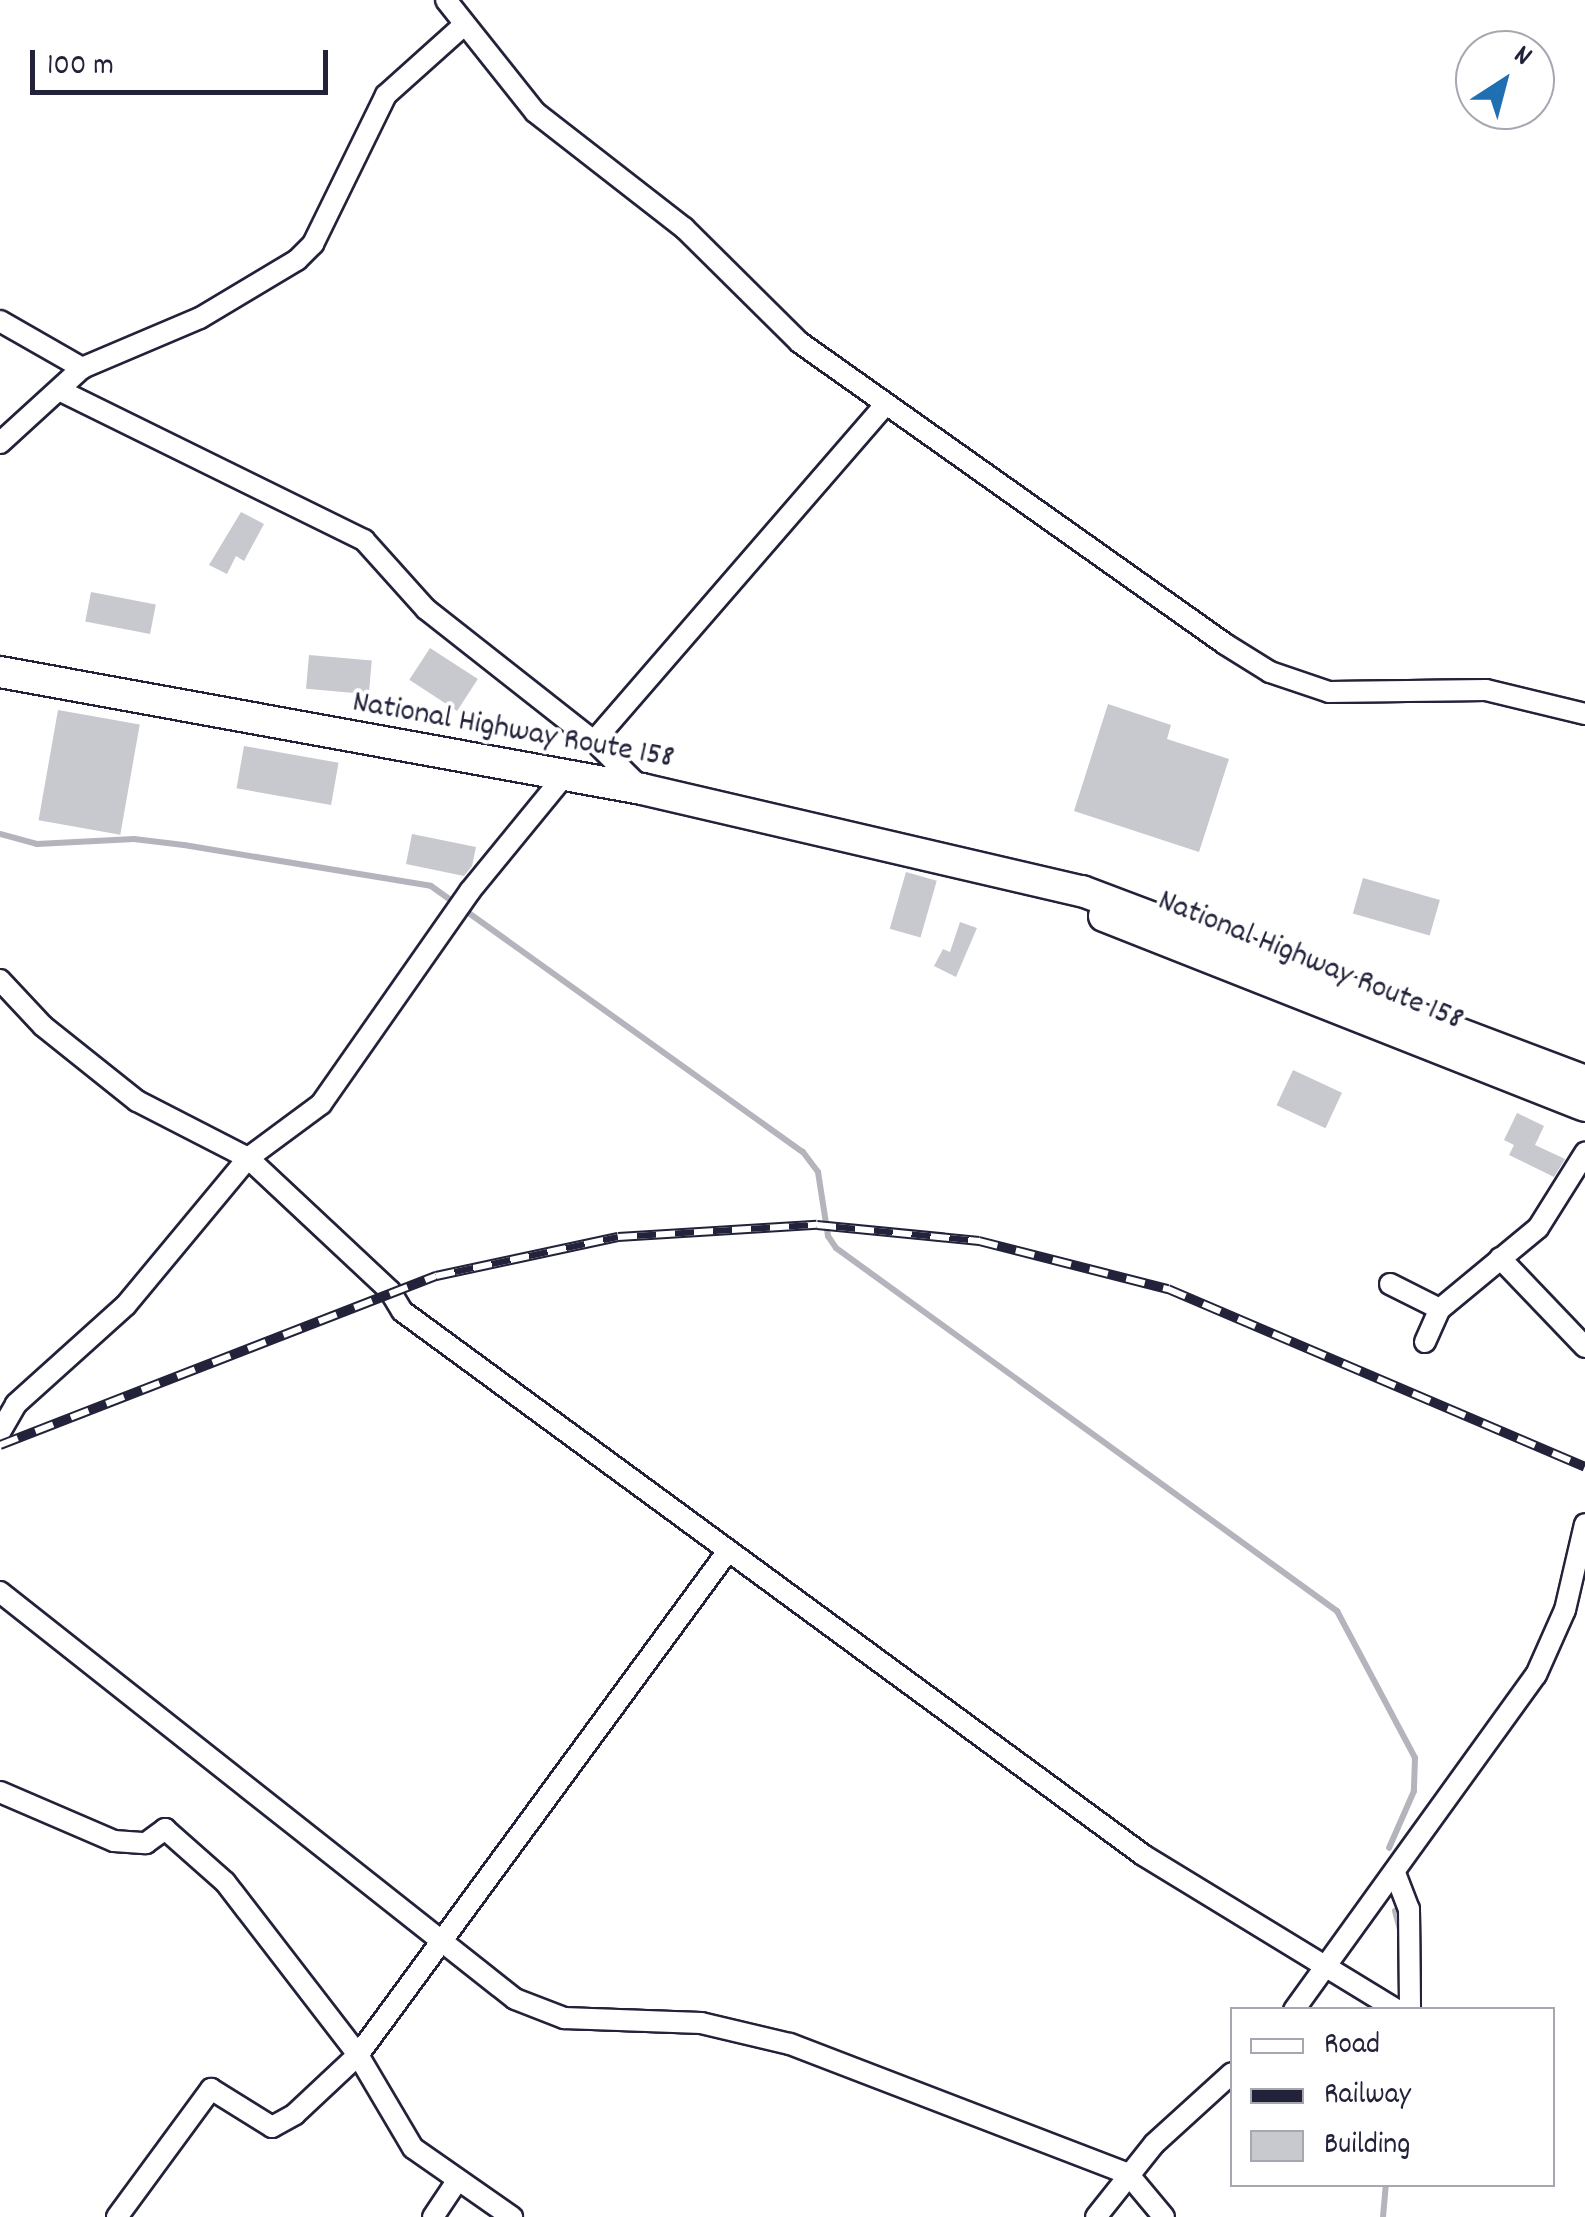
<!DOCTYPE html>
<html>
<head>
<meta charset="utf-8">
<style>
  body { margin:0 }
  #map { position:relative; width:1585px; height:2217px; overflow:hidden; background:#fff; font-family:Dekko,sans-serif }
  div>[style] { position:absolute }
  [style*='--x'] { left:calc(var(--x)*1px); top:calc(var(--y)*1px); width:calc(var(--w)*1px); rotate:calc(var(--a)*1deg) }
  .stream>* { height:6px; margin:-3px; padding:0 3px; transform-origin:3px; border-radius:3px; background:#b4b4bc }
  .building>* { inset:0; background:#c8c8cf; transform-origin:0 0 }
  .roads { filter:drop-shadow(2px 0 #22223b) drop-shadow(-2px 0 #22223b) drop-shadow(0 2px #22223b) drop-shadow(0 -2px #22223b) }
  .minor>* { height:20px; margin:-10px; padding:0 10px; transform-origin:10px; border-radius:10px; background:#fff }
  .highway>* { height:30px; margin:-15px; padding:0 15px; transform-origin:15px; border-radius:15px; background:#fff }
  .rail>* { height:10px; margin-top:-5px; transform-origin:0; background:repeating-linear-gradient(90deg,#fff 0 19px,#22223b 0 38px); box-sizing:border-box; border-block:2px solid #22223b }
  span { translate:-50% -50%; white-space:nowrap; text-align:center; line-height:1.15; -webkit-text-stroke:8px #fff; paint-order:stroke }
  .street-label { font-size:32px; color:#22223b }
  .legend { position:absolute; left:1230px; top:2007px; width:325px; height:180px; box-sizing:border-box; background:#fff; border:2px solid #a7a7b1; margin:0; padding:12px 18px; list-style:none; font-size:30px; color:#22223b }
  .legend li { display:flex; align-items:center; gap:20px; height:50px }
  .legend b { width:50px; border:2px solid #a7a7b1 }
  .north { position:absolute; left:1455px; top:30px; width:100px; height:100px; box-sizing:border-box; background:#fff; border:2px solid #a7a7b1; border-radius:50%; rotate:36deg; font-size:28px; font-weight:700; line-height:40px; text-align:center; color:#22223b }
  .north::after { content:''; display:block; margin:auto; width:35px; height:45px; background:#1f6fb2; clip-path:polygon(50% 0,100% 100%,50% 72%,0 100%) }
  .scale { position:absolute; left:30px; top:50px; width:298px; height:45px; box-sizing:border-box; border:5px solid #22223b; border-top:0; padding-left:12px; font-size:30px; line-height:35px; white-space:nowrap; color:#22223b; -webkit-text-stroke:8px #fff; paint-order:stroke }
</style>
</head>
<body>
<div id="map">
  <div class="stream">
    <i style="--x:0;--y:834;--w:38;--a:15"></i>
    <i style="--x:37;--y:844;--w:97;--a:-3"></i>
    <i style="--x:134;--y:839;--w:50;--a:6.8"></i>
    <i style="--x:184;--y:845;--w:250;--a:9.4"></i>
    <i style="--x:431;--y:886;--w:457;--a:35.6"></i>
    <i style="--x:803;--y:1152;--w:25;--a:53"></i>
    <i style="--x:818;--y:1172;--w:65;--a:81.1"></i>
    <i style="--x:828;--y:1236;--w:14;--a:56"></i>
    <i style="--x:836;--y:1248;--w:619;--a:35.93"></i>
    <i style="--x:1337;--y:1611;--w:166;--a:62"></i>
    <i style="--x:1415;--y:1758;--w:33;--a:92"></i>
    <i style="--x:1414;--y:1791;--w:62;--a:113.7"></i>
    <i style="--x:1395;--y:1911;--w:24;--a:75"></i>
    <i style="--x:1383;--y:2217;--w:33;--a:-85"></i>
  </div>
  <div class="building">
    <i style="clip-path:polygon(241px 512px,264px 524px,244px 561px,236px 556px,227px 574px,209px 565px)"></i>
    <i style="left:91px;top:592px;width:66px;height:30px;rotate:11deg"></i>
    <i style="left:430px;top:648px;width:57px;height:38px;rotate:33deg"></i>
    <i style="left:309px;top:655px;width:63px;height:34px;rotate:5deg"></i>
    <i style="clip-path:polygon(1108px 704px,1171px 725px,1167px 739px,1229px 759px,1199px 852px,1074px 811px)"></i>
    <i style="left:58px;top:710px;width:83px;height:112px;rotate:10deg"></i>
    <i style="left:244px;top:746px;width:96px;height:43px;rotate:10deg"></i>
    <i style="clip-path:polygon(412px 834px,476px 847px,472px 866px,464px 876px,406px 864px)"></i>
    <i style="left:906px;top:872px;width:32px;height:59px;rotate:16deg"></i>
    <i style="left:1363px;top:878px;width:80px;height:37px;rotate:16deg"></i>
    <i style="clip-path:polygon(960px 922px,977px 928px,956px 977px,934px 966px,943px 949px,950px 952px)"></i>
    <i style="left:1293px;top:1070px;width:54px;height:39px;rotate:25deg"></i>
    <i style="clip-path:polygon(1517px 1113px,1544px 1126px,1535px 1145px,1565px 1159px,1554px 1177px,1509px 1155px,1514px 1145px,1504px 1140px)"></i>
  </div>
  <div class="roads">
    <div class="minor">
      <i style="--x:446;--y:0;--w:143;--a:51.5"></i>
      <i style="--x:535;--y:112;--w:189;--a:37.9"></i>
      <i style="--x:684;--y:228;--w:162;--a:44.7"></i>
      <i style="--x:799;--y:342;--w:522;--a:35.33"></i>
      <i style="--x:1225;--y:644;--w:53;--a:31.9"></i>
      <i style="--x:1270;--y:672;--w:62;--a:18.7"></i>
      <i style="--x:1329;--y:692;--w:157;--a:-0.7"></i>
      <i style="--x:1486;--y:690;--w:102;--a:13.6"></i>
      <i style="--x:0;--y:321;--w:95;--a:29.8"></i>
      <i style="--x:61;--y:391;--w:338;--a:26.2"></i>
      <i style="--x:364;--y:540;--w:93;--a:48.1"></i>
      <i style="--x:426;--y:609;--w:214;--a:38.2"></i>
      <i style="--x:594;--y:741;--w:68;--a:45"></i>
      <i style="--x:0;--y:443;--w:111;--a:-42.4"></i>
      <i style="--x:82;--y:368;--w:128;--a:-23"></i>
      <i style="--x:200;--y:318;--w:113;--a:-30.9"></i>
      <i style="--x:297;--y:260;--w:23;--a:-45"></i>
      <i style="--x:313;--y:244;--w:166;--a:-63.9"></i>
      <i style="--x:386;--y:95;--w:103;--a:-41.9"></i>
      <i style="--x:594;--y:741;--w:443;--a:-49.1"></i>
      <i style="--x:0;--y:980;--w:63;--a:46.9"></i>
      <i style="--x:43;--y:1026;--w:120;--a:38.6"></i>
      <i style="--x:137;--y:1101;--w:125;--a:27.2"></i>
      <i style="--x:248;--y:1158;--w:195;--a:43.1"></i>
      <i style="--x:390;--y:1291;--w:23;--a:59"></i>
      <i style="--x:402;--y:1311;--w:919;--a:36.28"></i>
      <i style="--x:1143;--y:1855;--w:298;--a:31.4"></i>
      <i style="--x:1500;--y:1258;--w:123;--a:46.3"></i>
      <i style="--x:1390;--y:1284;--w:56;--a:26.6"></i>
      <i style="--x:1425;--y:1342;--w:36;--a:-66"></i>
      <i style="--x:1440;--y:1309;--w:127;--a:-39.6"></i>
      <i style="--x:1538;--y:1228;--w:89;--a:-57.9"></i>
      <i style="--x:0;--y:1432;--w:32;--a:-60"></i>
      <i style="--x:16;--y:1404;--w:148;--a:-42"></i>
      <i style="--x:126;--y:1305;--w:191;--a:-50.3"></i>
      <i style="--x:248;--y:1158;--w:91;--a:-36.5"></i>
      <i style="--x:321;--y:1104;--w:260;--a:-55"></i>
      <i style="--x:470;--y:891;--w:150;--a:-50.7"></i>
      <i style="--x:0;--y:1592;--w:656;--a:38.32"></i>
      <i style="--x:515;--y:1999;--w:53;--a:21.2"></i>
      <i style="--x:564;--y:2018;--w:137;--a:2.1"></i>
      <i style="--x:701;--y:2023;--w:91;--a:13.3"></i>
      <i style="--x:790;--y:2044;--w:362;--a:21"></i>
      <i style="--x:1128;--y:2174;--w:56;--a:50.1"></i>
      <i style="--x:0;--y:1792;--w:124;--a:23.3"></i>
      <i style="--x:114;--y:1841;--w:32;--a:4"></i>
      <i style="--x:146;--y:1843;--w:24;--a:-36"></i>
      <i style="--x:165;--y:1829;--w:80;--a:41.5"></i>
      <i style="--x:225;--y:1882;--w:218;--a:52.4"></i>
      <i style="--x:358;--y:2055;--w:108;--a:59.4"></i>
      <i style="--x:413;--y:2148;--w:121;--a:34.9"></i>
      <i style="--x:1395;--y:1873;--w:39;--a:69"></i>
      <i style="--x:1409;--y:1909;--w:101;--a:89.4"></i>
      <i style="--x:1294;--y:2010;--w:413;--a:-54.2"></i>
      <i style="--x:1536;--y:1675;--w:71;--a:-66"></i>
      <i style="--x:1565;--y:1610;--w:88;--a:-76.9"></i>
      <i style="--x:117;--y:2217;--w:159;--a:-53.7"></i>
      <i style="--x:211;--y:2089;--w:72;--a:31.9"></i>
      <i style="--x:272;--y:2127;--w:26;--a:-29"></i>
      <i style="--x:295;--y:2114;--w:86;--a:-43.1"></i>
      <i style="--x:358;--y:2055;--w:625;--a:-53.72"></i>
      <i style="--x:433;--y:2217;--w:43;--a:-56.3"></i>
      <i style="--x:1096;--y:2217;--w:93;--a:-51.5"></i>
      <i style="--x:1154;--y:2144;--w:105;--a:-42.3"></i>
    </div>
    <div class="highway">
      <i style="--x:0;--y:672;--w:653;--a:10.33"></i>
      <i style="--x:642;--y:789;--w:452;--a:13.1"></i>
      <i style="--x:1082;--y:891;--w:538;--a:20.69"></i>
      <i style="--x:1104;--y:916;--w:517;--a:21.55"></i>
    </div>
  </div>
  <div class="rail">
    <i style="--x:0;--y:1445;--w:468;--a:-21.2"></i>
    <i style="--x:436;--y:1276;--w:186;--a:-12.1"></i>
    <i style="--x:618;--y:1237;--w:199;--a:-3.5"></i>
    <i style="--x:817;--y:1225;--w:163;--a:5.6"></i>
    <i style="--x:979;--y:1241;--w:195;--a:14.3"></i>
    <i style="--x:1168;--y:1289;--w:453;--a:23.1"></i>
  </div>
  <div class="street-label">
    <span style="left:513px;top:732px;rotate:10deg">National Highway Route 158</span>
    <span style="left:1310px;top:962px;rotate:22deg">National Highway Route 158</span>
  </div>
  <ul class="legend">
  <li><b style="height:12px;background:#fff"></b>Road</li>
  <li><b style="height:12px;background:#22223b"></b>Railway</li>
  <li><b style="height:28px;background:#c8c8cf"></b>Building</li>
  </ul>
  <div class="north">N</div>
  <div class="scale">100 m</div>
</div>
</body>
</html>
